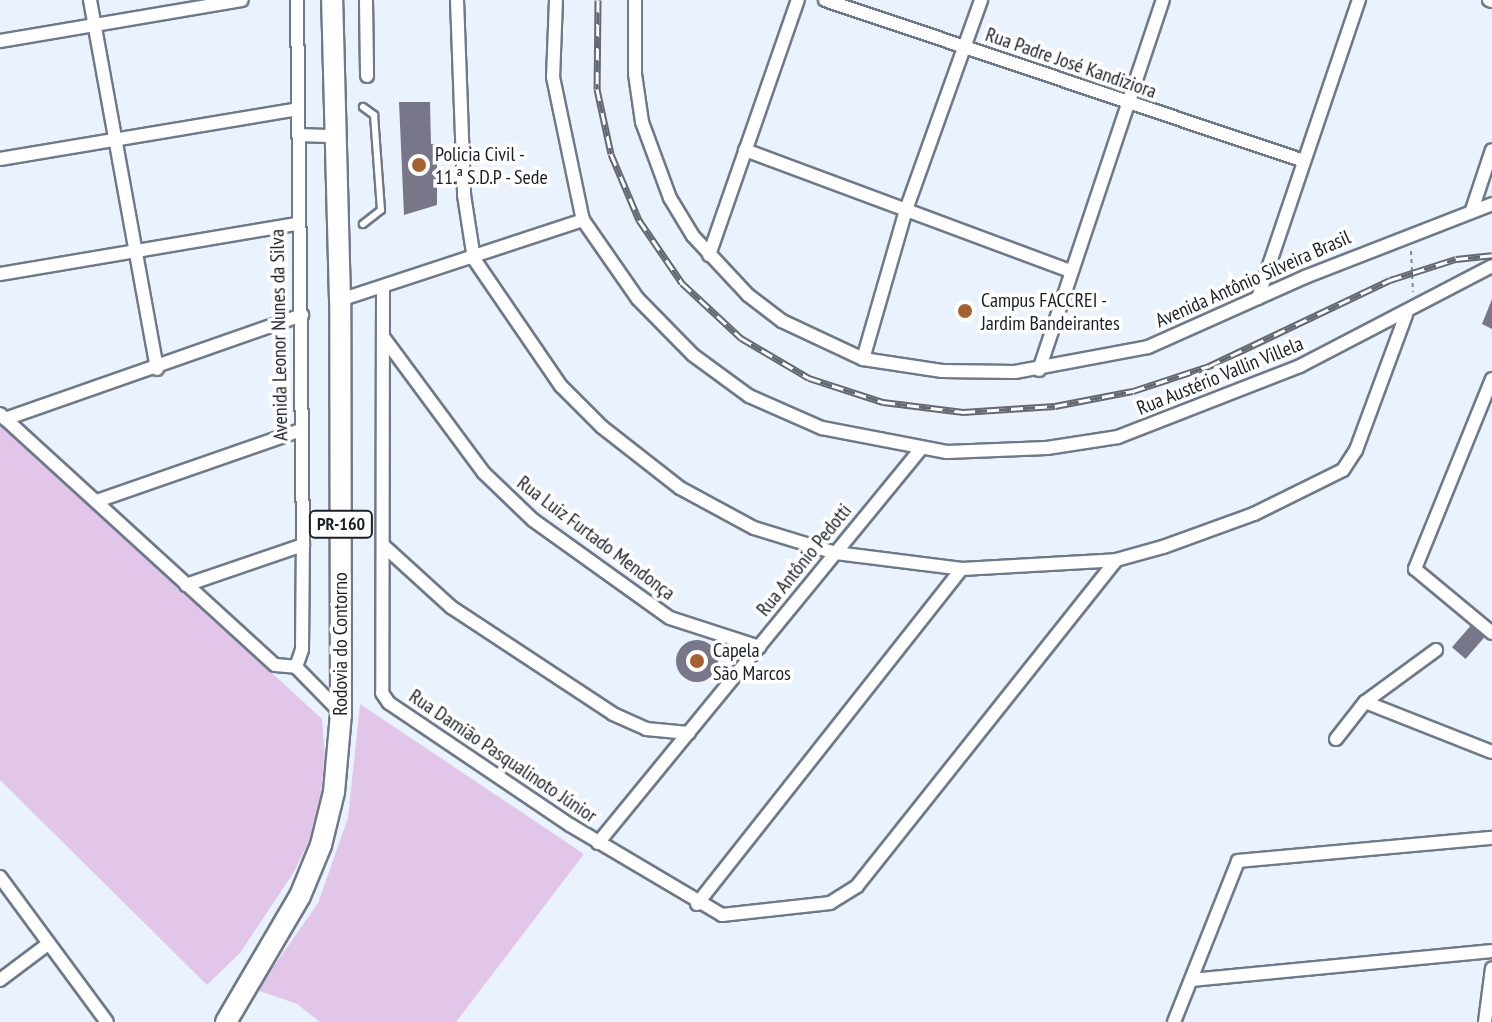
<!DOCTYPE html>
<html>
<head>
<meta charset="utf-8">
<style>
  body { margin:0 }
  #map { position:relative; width:1492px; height:1022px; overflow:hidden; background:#eaf2fd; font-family:"PT Sans Narrow",sans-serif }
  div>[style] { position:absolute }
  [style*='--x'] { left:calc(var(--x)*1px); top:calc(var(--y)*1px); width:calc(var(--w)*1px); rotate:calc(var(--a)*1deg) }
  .green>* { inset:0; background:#e2c6ea }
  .building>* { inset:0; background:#78778a; transform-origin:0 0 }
  .round { border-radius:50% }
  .path>* { height:2px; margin-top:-1px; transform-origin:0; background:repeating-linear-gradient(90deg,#828891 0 4px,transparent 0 8px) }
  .roads { filter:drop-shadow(2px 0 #6e7a8a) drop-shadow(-2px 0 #6e7a8a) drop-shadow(0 2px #6e7a8a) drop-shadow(0 -2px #6e7a8a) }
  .lane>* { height:6px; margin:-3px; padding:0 3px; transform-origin:3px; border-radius:3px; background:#fff }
  .street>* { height:12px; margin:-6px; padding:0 6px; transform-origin:6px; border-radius:6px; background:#fff }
  .primary>* { height:20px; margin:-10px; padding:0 10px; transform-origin:10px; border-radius:10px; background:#fff }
  .rail>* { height:7px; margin-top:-3.5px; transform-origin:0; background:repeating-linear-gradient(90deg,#fff 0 12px,#636871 0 24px); box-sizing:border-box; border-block:2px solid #636871 }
  .dots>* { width:22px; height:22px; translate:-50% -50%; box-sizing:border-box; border:4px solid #fff; border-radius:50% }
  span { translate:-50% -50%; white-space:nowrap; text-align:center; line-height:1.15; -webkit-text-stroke:7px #fff; paint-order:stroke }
  .shield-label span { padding:2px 6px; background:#fff; border:2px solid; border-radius:6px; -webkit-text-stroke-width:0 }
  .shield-label { font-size:18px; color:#1b1f26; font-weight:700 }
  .street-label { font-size:20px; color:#1b1f26 }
  .poi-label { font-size:20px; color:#1b1f26 }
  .left { translate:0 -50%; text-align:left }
</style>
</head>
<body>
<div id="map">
  <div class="green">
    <i style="clip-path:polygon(0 423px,322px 719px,325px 757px,318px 821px,294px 872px,240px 953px,207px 985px,0 780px)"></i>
    <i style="clip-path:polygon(360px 704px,584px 854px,456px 1022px,320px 1022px,297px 1004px,257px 990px,318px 903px,348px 818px)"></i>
  </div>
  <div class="building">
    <i style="clip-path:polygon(399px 102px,430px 102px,431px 144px,437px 144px,437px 205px,404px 215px)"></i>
    <i style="clip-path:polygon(1492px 299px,1492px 329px,1482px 324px)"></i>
    <i style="left:1473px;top:623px;width:18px;height:32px;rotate:41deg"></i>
    <i class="round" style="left:676px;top:640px;width:42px;height:42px"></i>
  </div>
  <div class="path">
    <i style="--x:1411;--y:251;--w:41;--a:87.2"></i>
  </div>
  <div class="roads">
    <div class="lane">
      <i style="--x:363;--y:107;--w:14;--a:36"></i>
      <i style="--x:374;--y:115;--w:95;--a:85.8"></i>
      <i style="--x:381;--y:210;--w:23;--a:142"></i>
    </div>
    <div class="street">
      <i style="--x:90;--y:0;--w:375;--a:79.7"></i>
      <i style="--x:366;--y:0;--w:76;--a:89.2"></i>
      <i style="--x:457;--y:0;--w:195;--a:87.9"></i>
      <i style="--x:464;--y:195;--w:65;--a:81.1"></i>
      <i style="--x:474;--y:259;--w:154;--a:55.6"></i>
      <i style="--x:561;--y:386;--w:58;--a:45"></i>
      <i style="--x:602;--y:427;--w:99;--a:38"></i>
      <i style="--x:680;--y:488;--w:84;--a:28.4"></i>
      <i style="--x:754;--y:528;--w:86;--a:17"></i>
      <i style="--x:836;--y:553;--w:127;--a:7.2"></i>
      <i style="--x:962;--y:569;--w:154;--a:-3.3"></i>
      <i style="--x:1116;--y:560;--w:49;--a:-15.5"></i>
      <i style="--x:1163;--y:547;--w:97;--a:-19.9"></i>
      <i style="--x:1254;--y:514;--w:99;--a:-26.3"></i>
      <i style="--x:1343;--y:470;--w:24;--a:-57"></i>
      <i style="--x:1356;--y:450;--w:144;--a:-69.7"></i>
      <i style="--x:556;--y:0;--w:77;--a:92.2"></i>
      <i style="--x:553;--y:77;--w:146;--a:78.2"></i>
      <i style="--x:583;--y:220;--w:96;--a:55.2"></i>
      <i style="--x:638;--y:299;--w:78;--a:45.5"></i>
      <i style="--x:693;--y:355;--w:69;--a:36.2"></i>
      <i style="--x:749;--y:396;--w:80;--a:23.7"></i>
      <i style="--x:822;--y:428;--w:127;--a:10.9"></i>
      <i style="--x:947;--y:452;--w:100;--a:-2.3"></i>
      <i style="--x:1047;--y:448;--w:72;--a:-8.8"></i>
      <i style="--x:1118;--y:437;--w:195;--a:-21.3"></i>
      <i style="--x:1300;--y:366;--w:216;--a:-27.5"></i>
      <i style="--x:635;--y:0;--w:74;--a:90"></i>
      <i style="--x:635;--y:74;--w:49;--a:81.7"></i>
      <i style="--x:642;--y:122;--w:81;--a:69.8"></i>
      <i style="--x:670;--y:198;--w:44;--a:58.8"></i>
      <i style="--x:693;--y:236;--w:81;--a:47"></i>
      <i style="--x:748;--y:295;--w:43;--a:37.4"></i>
      <i style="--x:782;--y:321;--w:89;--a:25.1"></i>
      <i style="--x:863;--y:359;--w:80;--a:8.6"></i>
      <i style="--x:942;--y:371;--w:73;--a:0.8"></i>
      <i style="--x:1015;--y:372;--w:135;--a:-10.6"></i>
      <i style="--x:1148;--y:347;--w:172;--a:-24"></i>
      <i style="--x:1305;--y:277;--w:201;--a:-21.3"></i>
      <i style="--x:825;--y:0;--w:505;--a:18.58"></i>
      <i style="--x:1489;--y:0;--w:3;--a:18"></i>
      <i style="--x:0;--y:41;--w:245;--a:-9.6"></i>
      <i style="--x:298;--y:135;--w:37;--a:2"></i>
      <i style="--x:745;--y:150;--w:347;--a:20.4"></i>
      <i style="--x:0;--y:159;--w:302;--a:-9.5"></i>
      <i style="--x:1472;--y:210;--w:63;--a:-71.6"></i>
      <i style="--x:709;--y:255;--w:270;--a:-70.8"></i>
      <i style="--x:0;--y:274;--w:301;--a:-9.6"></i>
      <i style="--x:383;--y:290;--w:403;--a:90.1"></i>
      <i style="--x:382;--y:693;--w:12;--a:55"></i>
      <i style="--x:389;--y:703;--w:218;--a:34"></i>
      <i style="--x:570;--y:825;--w:177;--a:30.6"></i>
      <i style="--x:722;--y:915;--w:109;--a:-6.3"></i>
      <i style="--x:830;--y:903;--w:32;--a:-32"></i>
      <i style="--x:857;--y:886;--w:416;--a:-51.5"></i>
      <i style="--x:1258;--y:298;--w:315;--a:-71.3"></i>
      <i style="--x:340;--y:300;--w:256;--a:-18.2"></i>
      <i style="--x:384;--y:338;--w:168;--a:53.5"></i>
      <i style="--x:484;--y:473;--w:68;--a:43.8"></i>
      <i style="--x:533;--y:520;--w:168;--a:35.6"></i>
      <i style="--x:670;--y:618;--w:94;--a:18"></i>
      <i style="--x:863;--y:359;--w:158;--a:-73.9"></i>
      <i style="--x:907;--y:207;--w:220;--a:-70.3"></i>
      <i style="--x:1039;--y:370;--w:390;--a:-71.5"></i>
      <i style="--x:1492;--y:379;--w:205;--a:112.1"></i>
      <i style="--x:1415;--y:569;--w:100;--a:39.7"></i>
      <i style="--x:0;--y:414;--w:372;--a:42.4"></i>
      <i style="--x:275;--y:665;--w:21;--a:5"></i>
      <i style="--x:5;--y:419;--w:315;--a:-19.3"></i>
      <i style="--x:97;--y:501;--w:216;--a:-19.2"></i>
      <i style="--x:384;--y:546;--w:91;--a:42.3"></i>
      <i style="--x:451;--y:607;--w:194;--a:33.4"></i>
      <i style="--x:613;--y:714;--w:36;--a:24"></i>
      <i style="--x:646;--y:729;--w:43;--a:5.3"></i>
      <i style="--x:186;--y:585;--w:124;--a:-18.9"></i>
      <i style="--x:296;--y:667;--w:18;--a:-71"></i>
      <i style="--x:302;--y:650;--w:105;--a:-89.5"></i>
      <i style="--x:303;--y:545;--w:545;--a:-90.63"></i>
      <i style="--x:296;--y:667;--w:64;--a:45.6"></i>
      <i style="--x:1365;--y:702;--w:136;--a:21.5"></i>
      <i style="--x:1336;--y:739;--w:47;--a:-51.9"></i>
      <i style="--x:1365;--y:702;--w:88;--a:-36.2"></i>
      <i style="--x:598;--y:843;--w:508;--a:-50.67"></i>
      <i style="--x:0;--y:877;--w:180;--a:53.6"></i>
      <i style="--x:697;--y:904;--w:427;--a:-51.7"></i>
      <i style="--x:0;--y:980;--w:60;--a:-36.9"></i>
      <i style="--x:1192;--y:980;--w:301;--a:-5.5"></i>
      <i style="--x:1174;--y:1022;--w:173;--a:-68.3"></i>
      <i style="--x:1238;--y:861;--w:255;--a:-5.2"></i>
      <i style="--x:1485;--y:1022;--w:54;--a:-82.6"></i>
    </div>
    <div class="primary">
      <i style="--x:226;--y:1022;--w:146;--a:-59.6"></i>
      <i style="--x:300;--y:896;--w:55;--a:-67.6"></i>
      <i style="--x:321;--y:845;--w:55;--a:-76.2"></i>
      <i style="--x:334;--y:792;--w:79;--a:-84.9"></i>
      <i style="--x:341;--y:713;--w:413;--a:-90.1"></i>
      <i style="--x:340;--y:300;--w:300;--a:-91.5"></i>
    </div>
  </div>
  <div class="rail">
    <i style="--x:598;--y:0;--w:89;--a:90.6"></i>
    <i style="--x:597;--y:89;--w:66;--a:77.8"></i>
    <i style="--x:611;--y:154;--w:72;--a:67"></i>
    <i style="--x:639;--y:220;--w:76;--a:55.7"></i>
    <i style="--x:682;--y:283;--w:81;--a:43"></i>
    <i style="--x:741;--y:338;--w:79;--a:30.5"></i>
    <i style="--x:809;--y:378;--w:78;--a:18"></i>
    <i style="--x:883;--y:402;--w:81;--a:7.1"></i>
    <i style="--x:963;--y:412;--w:92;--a:-3.7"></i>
    <i style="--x:1055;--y:406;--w:79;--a:-10.9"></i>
    <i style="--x:1133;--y:391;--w:80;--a:-18.2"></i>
    <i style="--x:1209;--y:366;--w:200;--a:-25.4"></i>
    <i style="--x:1390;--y:280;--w:69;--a:-17.7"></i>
    <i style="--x:1456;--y:259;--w:36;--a:-6"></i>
  </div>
  <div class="dots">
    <i style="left:419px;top:165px;background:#a56131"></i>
    <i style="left:965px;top:311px;background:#a56131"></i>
    <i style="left:697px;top:661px;background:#a56131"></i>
  </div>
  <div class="shield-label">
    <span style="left:341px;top:524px">PR-160</span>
  </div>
  <div class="street-label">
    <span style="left:1071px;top:63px;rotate:19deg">Rua Padre José Kandiziora</span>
    <span style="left:1253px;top:279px;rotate:-24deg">Avenida Antônio Silveira Brasil</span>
    <span style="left:279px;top:335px;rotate:-91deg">Avenida Leonor Nunes da Silva</span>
    <span style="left:1220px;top:376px;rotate:-22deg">Rua Austério Vallin Villela</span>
    <span style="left:596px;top:538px;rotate:37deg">Rua Luiz Furtado Mendonça</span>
    <span style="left:804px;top:560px;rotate:-51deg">Rua Antônio Pedotti</span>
    <span style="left:340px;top:644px;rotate:-90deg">Rodovia do Contorno</span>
    <span style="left:503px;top:756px;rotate:34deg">Rua Damião Pasqualinoto Júnior</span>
  </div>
  <div class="poi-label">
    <span class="left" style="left:435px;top:166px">Policia Civil -<br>11.ª S.D.P - Sede</span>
    <span class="left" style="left:981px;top:312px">Campus FACCREI -<br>Jardim Bandeirantes</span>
    <span class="left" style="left:713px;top:662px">Capela<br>São Marcos</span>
  </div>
</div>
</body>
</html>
